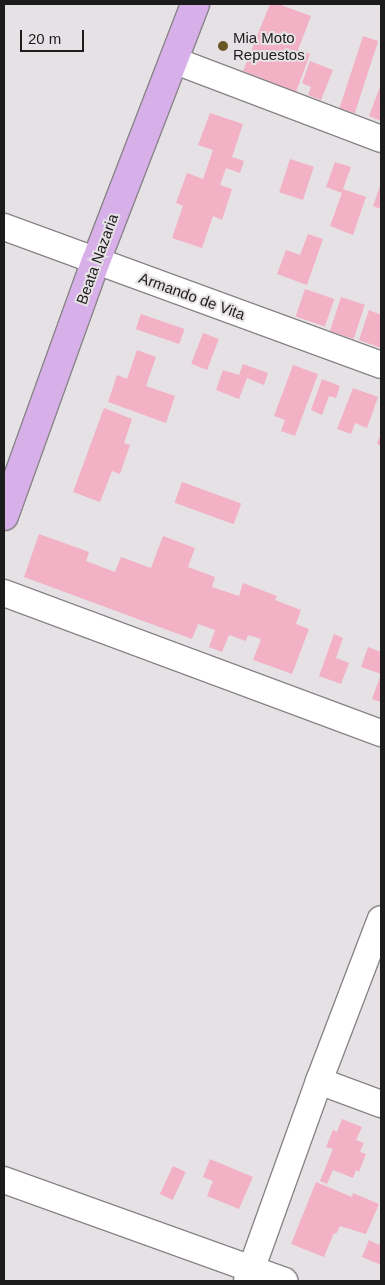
<!DOCTYPE html>
<html>
<head>
<meta charset="utf-8">
<style>
  body { margin:0 }
  #map { position:relative; width:385px; height:1285px; overflow:hidden; background:#e6e1e5; font-family:Helvetica,sans-serif }
  div>[style] { position:absolute }
  [style*='--x'] { left:calc(var(--x)*1px); top:calc(var(--y)*1px); width:calc(var(--w)*1px); rotate:calc(var(--a)*1deg) }
  .building>* { inset:0; background:#f3b1c6; transform-origin:0 0 }
  .roads { filter:drop-shadow(1px 0 #898588) drop-shadow(-1px 0 #898588) drop-shadow(0 1px #898588) drop-shadow(0 -1px #898588) }
  .minor>* { height:26px; margin:-13px; padding:0 13px; transform-origin:13px; border-radius:13px; background:#fff }
  .major>* { height:28px; margin:-14px; padding:0 14px; transform-origin:14px; border-radius:14px; background:#d7b0e9 }
  .dots>* { width:14px; height:14px; translate:-50% -50%; box-sizing:border-box; border:2px solid #e6e1e5; border-radius:50% }
  span { translate:-50% -50%; white-space:nowrap; text-align:center; line-height:1.15; -webkit-text-stroke:4px #e6e1e5; paint-order:stroke }
  .poi-label { font-size:15px; color:#1d1c1d }
  .left { translate:0 -50%; text-align:left }
  .street-label { font-size:15px; color:#1d1c1d }
  .frame { position:absolute; inset:0; border:5px solid #1d1c1d; pointer-events:none }
  .scale { position:absolute; left:20px; top:30px; width:64px; height:22px; box-sizing:border-box; border:2px solid #1d1c1d; border-top:0; padding-left:6px; font-size:15px; line-height:18px; white-space:nowrap; color:#1d1c1d; -webkit-text-stroke:4px #e6e1e5; paint-order:stroke }
</style>
</head>
<body>
<div id="map">
  <div class="building">
    <i style="clip-path:polygon(270px 4px,278px 4px,311px 16px,298px 50px,310px 54px,296px 92px,243px 71px)"></i>
    <i style="left:363px;top:36px;width:16px;height:76px;rotate:18deg"></i>
    <i style="clip-path:polygon(310px 61px,333px 70px,321px 100px,308px 95px,311px 87px,302px 83px)"></i>
    <i style="clip-path:polygon(381px 84px,381px 121px,369px 116px)"></i>
    <i style="clip-path:polygon(210px 113px,243px 124px,232px 157px,244px 161px,240px 173px,226px 168px,220px 185px,232px 189px,222px 220px,213px 216px,202px 248px,172px 238px,183px 206px,176px 203px,187px 173px,203px 179px,213px 150px,198px 145px)"></i>
    <i style="left:290px;top:159px;width:25px;height:35px;rotate:18deg"></i>
    <i style="clip-path:polygon(335px 162px,351px 167px,343px 189px,366px 197px,353px 235px,330px 226px,342px 193px,326px 187px)"></i>
    <i style="clip-path:polygon(381px 183px,381px 209px,373px 206px)"></i>
    <i style="clip-path:polygon(308px 234px,323px 239px,307px 285px,277px 274px,286px 250px,300px 255px)"></i>
    <i style="left:305px;top:289px;width:31px;height:29px;rotate:19deg"></i>
    <i style="left:341px;top:297px;width:25px;height:36px;rotate:18deg"></i>
    <i style="clip-path:polygon(369px 310px,381px 315px,381px 348px,359px 340px)"></i>
    <i style="left:141px;top:314px;width:46px;height:16px;rotate:19deg"></i>
    <i style="left:203px;top:333px;width:17px;height:33px;rotate:21deg"></i>
    <i style="clip-path:polygon(137px 350px,156px 357px,146px 386px,175px 396px,166px 423px,108px 402px,117px 375px,127px 379px)"></i>
    <i style="clip-path:polygon(243px 364px,268px 373px,264px 385px,247px 378px,239px 399px,216px 390px,223px 370px,239px 375px)"></i>
    <i style="clip-path:polygon(293px 365px,318px 374px,295px 436px,281px 431px,285px 420px,274px 416px)"></i>
    <i style="clip-path:polygon(322px 379px,340px 386px,336px 398px,329px 396px,322px 415px,311px 410px)"></i>
    <i style="clip-path:polygon(353px 388px,378px 397px,367px 428px,355px 423px,351px 434px,337px 429px)"></i>
    <i style="clip-path:polygon(104px 408px,132px 419px,124px 443px,130px 445px,120px 474px,112px 471px,100px 502px,73px 492px)"></i>
    <i style="clip-path:polygon(381px 433px,381px 446px,377px 444px)"></i>
    <i style="left:182px;top:482px;width:63px;height:22px;rotate:20deg"></i>
    <i style="clip-path:polygon(39px 534px,89px 552px,86px 561px,115px 572px,121px 557px,151px 568px,163px 536px,195px 548px,188px 567px,215px 577px,212px 587px,239px 596px,243px 583px,277px 596px,275px 600px,301px 610px,296px 624px,309px 629px,292px 674px,253px 660px,261px 639px,248px 635px,246px 641px,229px 635px,222px 652px,209px 647px,215px 630px,198px 624px,192px 639px,24px 577px)"></i>
    <i style="clip-path:polygon(334px 634px,343px 638px,336px 658px,349px 663px,341px 684px,319px 676px)"></i>
    <i style="clip-path:polygon(368px 647px,381px 652px,381px 702px,372px 699px,381px 674px,361px 667px)"></i>
    <i style="clip-path:polygon(342px 1119px,362px 1127px,356px 1140px,364px 1143px,360px 1152px,366px 1154px,359px 1172px,356px 1170px,353px 1178px,333px 1170px,327px 1184px,320px 1181px,333px 1149px,326px 1147px,333px 1130px,337px 1132px)"></i>
    <i style="clip-path:polygon(210px 1159px,253px 1177px,239px 1209px,207px 1196px,213px 1181px,203px 1177px)"></i>
    <i style="left:173px;top:1166px;width:14px;height:31px;rotate:25deg"></i>
    <i style="clip-path:polygon(316px 1182px,352px 1197px,353px 1193px,379px 1204px,366px 1234px,340px 1226px,336px 1234px,334px 1233px,324px 1257px,291px 1244px)"></i>
    <i style="clip-path:polygon(369px 1240px,379px 1245px,381px 1240px,381px 1265px,362px 1257px)"></i>
  </div>
  <div class="roads">
    <div class="minor">
      <i style="--x:173;--y:60;--w:222;--a:20.8"></i>
      <i style="--x:4;--y:227;--w:401;--a:20.1"></i>
      <i style="--x:4;--y:593;--w:402;--a:20.4"></i>
      <i style="--x:319;--y:1081;--w:66;--a:20.4"></i>
      <i style="--x:4;--y:1180;--w:298;--a:19.8"></i>
      <i style="--x:247;--y:1281;--w:213;--a:-70.2"></i>
      <i style="--x:319;--y:1081;--w:173;--a:-69.1"></i>
    </div>
    <div class="major">
      <i style="--x:4;--y:516;--w:271;--a:-70.2"></i>
      <i style="--x:96;--y:261;--w:275;--a:-68.9"></i>
    </div>
  </div>
  <div class="dots">
    <i style="left:223px;top:46px;background:#6a5625"></i>
  </div>
  <div class="poi-label">
    <span class="left" style="left:233px;top:46px">Mia Moto<br>Repuestos</span>
  </div>
  <div class="street-label">
    <span style="left:97px;top:259px;rotate:-70deg">Beata Nazaria</span>
    <span style="left:192px;top:296px;rotate:20deg">Armando de Vita</span>
  </div>
  <div class="frame"></div>
  <div class="scale">20 m</div>
</div>
</body>
</html>
